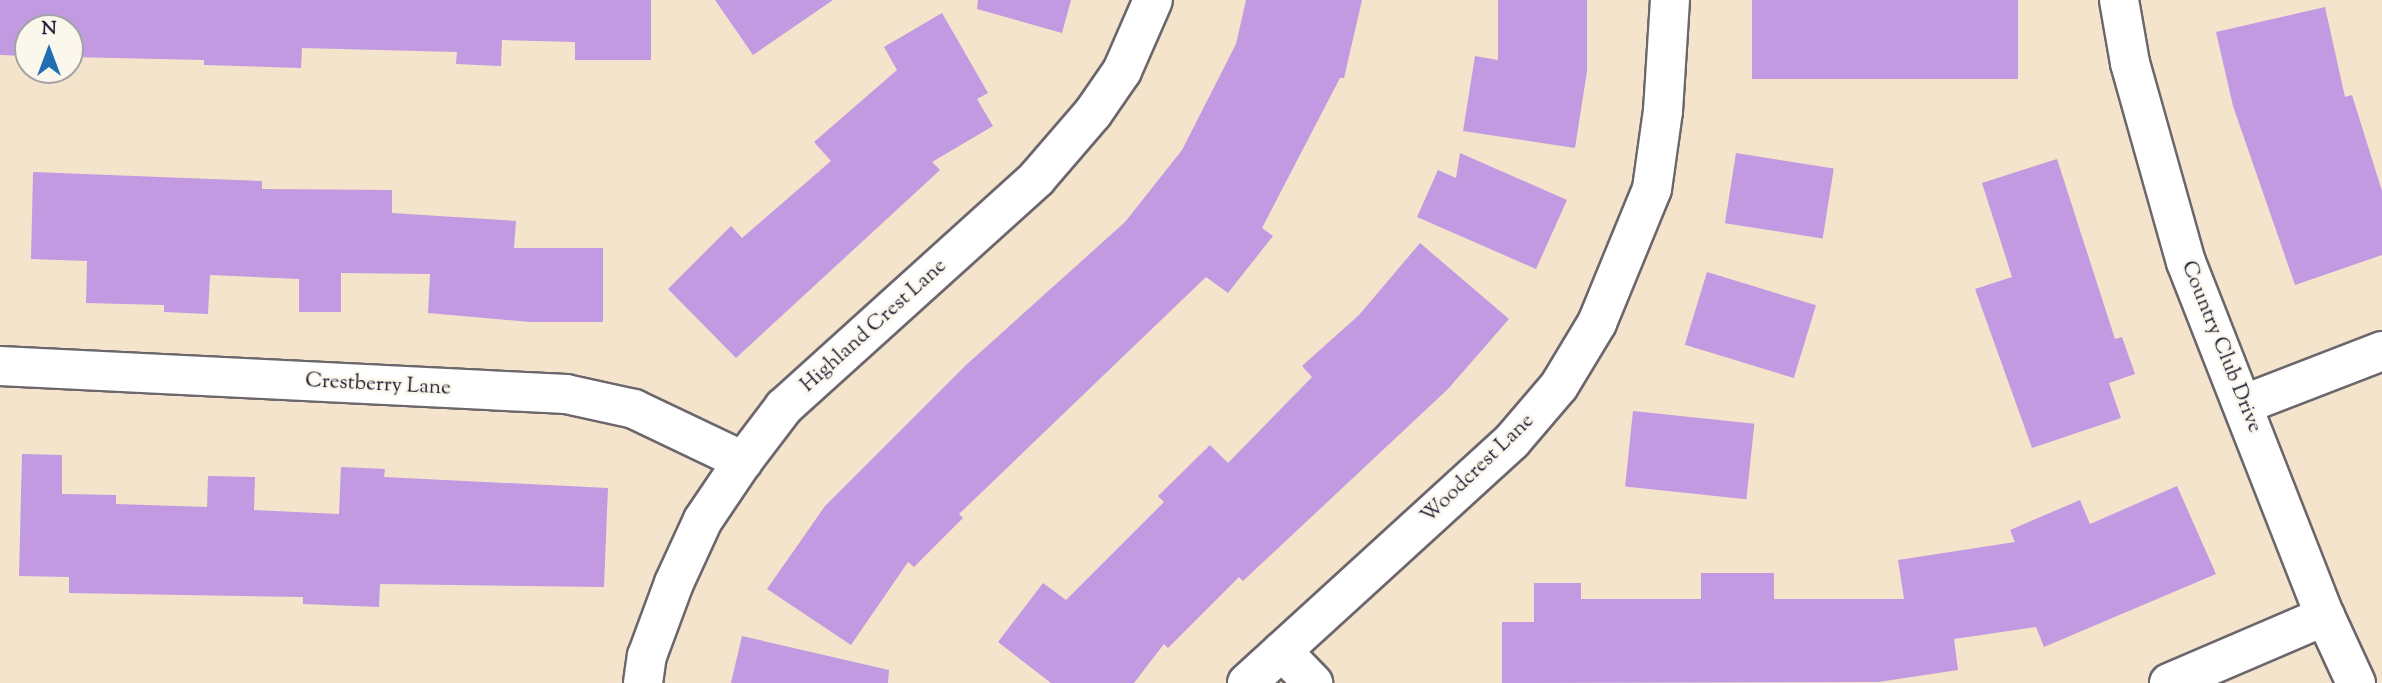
<!DOCTYPE html>
<html>
<head>
<meta charset="utf-8">
<style>
  body { margin:0 }
  #map { position:relative; width:2382px; height:683px; overflow:hidden; background:#f4e4cb; font-family:"Sorts Mill Goudy",serif }
  div>[style] { position:absolute }
  [style*='--x'] { left:calc(var(--x)*1px); top:calc(var(--y)*1px); width:calc(var(--w)*1px); rotate:calc(var(--a)*1deg) }
  .building>* { inset:0; background:#c19ae2; transform-origin:0 0 }
  .roads { filter:drop-shadow(2px 0 #6c666d) drop-shadow(-2px 0 #6c666d) drop-shadow(0 2px #6c666d) drop-shadow(0 -2px #6c666d) }
  .minor>* { height:38px; margin:-19px; padding:0 19px; transform-origin:19px; border-radius:19px; background:#fff }
  span { translate:-50% -50%; white-space:nowrap; text-align:center; line-height:1.15; -webkit-text-stroke:5px #fbf7ec; paint-order:stroke }
  .street-label { font-size:21px; color:#22223b }
  .north { position:absolute; left:14px; top:14px; width:70px; height:70px; box-sizing:border-box; background:#fbf7ec; border:2px solid #a4a2a5; border-radius:50%; rotate:0deg; font-size:19px; font-weight:700; line-height:28px; text-align:center; color:#22223b }
  .north::after { content:''; display:block; margin:auto; width:24px; height:32px; background:#1f6fb2; clip-path:polygon(50% 0,100% 100%,50% 72%,0 100%) }
</style>
</head>
<body>
<div id="map">
  <div class="building">
    <i style="clip-path:polygon(0 0,651px 0,651px 60px,575px 60px,575px 42px,502px 40px,501px 66px,456px 64px,457px 52px,302px 48px,301px 68px,204px 65px,204px 60px,70px 57px,70px 28px,28px 28px,28px 56px,0 55px)"></i>
    <i style="clip-path:polygon(715px 0,833px 0,753px 55px)"></i>
    <i style="clip-path:polygon(978px 0,1071px 0,1062px 33px,977px 9px)"></i>
    <i style="clip-path:polygon(1246px 0,1362px 0,1344px 78px,1340px 78px,1262px 228px,1273px 236px,1228px 293px,1206px 277px,959px 514px,963px 518px,914px 567px,908px 562px,851px 645px,767px 589px,825px 506px,965px 366px,1125px 222px,1182px 150px,1236px 44px)"></i>
    <i style="clip-path:polygon(1498px 0,1587px 0,1587px 71px,1575px 148px,1463px 131px,1475px 56px,1498px 60px)"></i>
    <i style="left:1752px;top:0;width:266px;height:79px"></i>
    <i style="clip-path:polygon(2325px 7px,2345px 97px,2352px 95px,2382px 191px,2382px 255px,2295px 285px,2233px 106px,2216px 32px)"></i>
    <i style="clip-path:polygon(942px 13px,988px 93px,977px 99px,993px 126px,932px 162px,940px 170px,736px 358px,668px 289px,731px 226px,742px 238px,831px 161px,814px 142px,897px 70px,884px 47px)"></i>
    <i style="clip-path:polygon(1460px 153px,1567px 200px,1536px 269px,1417px 217px,1438px 170px,1456px 178px)"></i>
    <i style="left:1736px;top:153px;width:99px;height:71px;rotate:9deg"></i>
    <i style="clip-path:polygon(2057px 159px,2115px 339px,2122px 337px,2135px 374px,2109px 383px,2121px 418px,2032px 448px,1975px 289px,2012px 277px,1982px 183px)"></i>
    <i style="clip-path:polygon(33px 172px,262px 181px,262px 189px,392px 190px,392px 213px,516px 221px,514px 248px,603px 248px,603px 322px,530px 322px,428px 313px,430px 274px,341px 273px,341px 312px,299px 312px,299px 279px,210px 275px,208px 314px,164px 312px,164px 305px,86px 303px,87px 261px,31px 259px)"></i>
    <i style="clip-path:polygon(1420px 243px,1509px 319px,1448px 389px,1243px 581px,1239px 577px,1168px 648px,1164px 644px,1134px 683px,1051px 683px,998px 642px,1043px 583px,1066px 600px,1164px 502px,1158px 496px,1210px 445px,1228px 463px,1312px 377px,1302px 366px,1359px 315px)"></i>
    <i style="left:1707px;top:272px;width:114px;height:76px;rotate:17deg"></i>
    <i style="left:1633px;top:411px;width:122px;height:76px;rotate:6deg"></i>
    <i style="clip-path:polygon(22px 454px,62px 455px,62px 494px,116px 495px,116px 504px,207px 507px,208px 476px,255px 477px,254px 510px,339px 514px,341px 467px,385px 469px,384px 477px,608px 488px,604px 587px,380px 584px,379px 607px,303px 604px,303px 597px,69px 593px,69px 577px,19px 576px)"></i>
    <i style="clip-path:polygon(2177px 486px,2216px 574px,2044px 647px,2036px 627px,1954px 639px,1958px 670px,1878px 682px,1502px 683px,1502px 622px,1534px 622px,1534px 583px,1581px 583px,1581px 599px,1701px 599px,1701px 573px,1774px 573px,1774px 599px,1904px 599px,1898px 560px,2015px 542px,2010px 530px,2080px 500px,2090px 524px)"></i>
    <i style="clip-path:polygon(742px 636px,889px 670px,888px 683px,731px 683px)"></i>
  </div>
  <div class="roads">
    <div class="minor">
      <i style="--x:2119;--y:0;--w:64;--a:80.1"></i>
      <i style="--x:2130;--y:63;--w:207;--a:74.3"></i>
      <i style="--x:2186;--y:262;--w:380;--a:68.6"></i>
      <i style="--x:2325;--y:616;--w:74;--a:65.2"></i>
      <i style="--x:0;--y:366;--w:567;--a:2.83"></i>
      <i style="--x:566;--y:394;--w:70;--a:12.4"></i>
      <i style="--x:634;--y:409;--w:121;--a:25.5"></i>
      <i style="--x:2245;--y:404;--w:147;--a:-21.1"></i>
      <i style="--x:1282;--y:651;--w:45;--a:45.9"></i>
      <i style="--x:643;--y:683;--w:27;--a:-82"></i>
      <i style="--x:647;--y:656;--w:78;--a:-69.7"></i>
      <i style="--x:674;--y:583;--w:69;--a:-65.3"></i>
      <i style="--x:703;--y:520;--w:71;--a:-55.9"></i>
      <i style="--x:743;--y:461;--w:68;--a:-52.8"></i>
      <i style="--x:784;--y:407;--w:341;--a:-42.1"></i>
      <i style="--x:1037;--y:178;--w:86;--a:-49.3"></i>
      <i style="--x:1093;--y:113;--w:51;--a:-55.4"></i>
      <i style="--x:1122;--y:71;--w:77;--a:-66.4"></i>
      <i style="--x:1247;--y:683;--w:359;--a:-42.4"></i>
      <i style="--x:1512;--y:441;--w:72;--a:-49.5"></i>
      <i style="--x:1559;--y:386;--w:74;--a:-58.9"></i>
      <i style="--x:1597;--y:323;--w:145;--a:-67.7"></i>
      <i style="--x:1652;--y:189;--w:79;--a:-82"></i>
      <i style="--x:1663;--y:111;--w:111;--a:-86.4"></i>
      <i style="--x:2169;--y:683;--w:170;--a:-23.2"></i>
    </div>
  </div>
  <div class="street-label">
    <span style="left:874px;top:326px;rotate:-42deg">Highland Crest Lane</span>
    <span style="left:2221px;top:347px;rotate:68deg">Country Club Drive</span>
    <span style="left:378px;top:385px;rotate:3deg">Crestberry Lane</span>
    <span style="left:1478px;top:469px;rotate:-44deg">Woodcrest Lane</span>
  </div>
  <div class="north">N</div>
</div>
</body>
</html>
